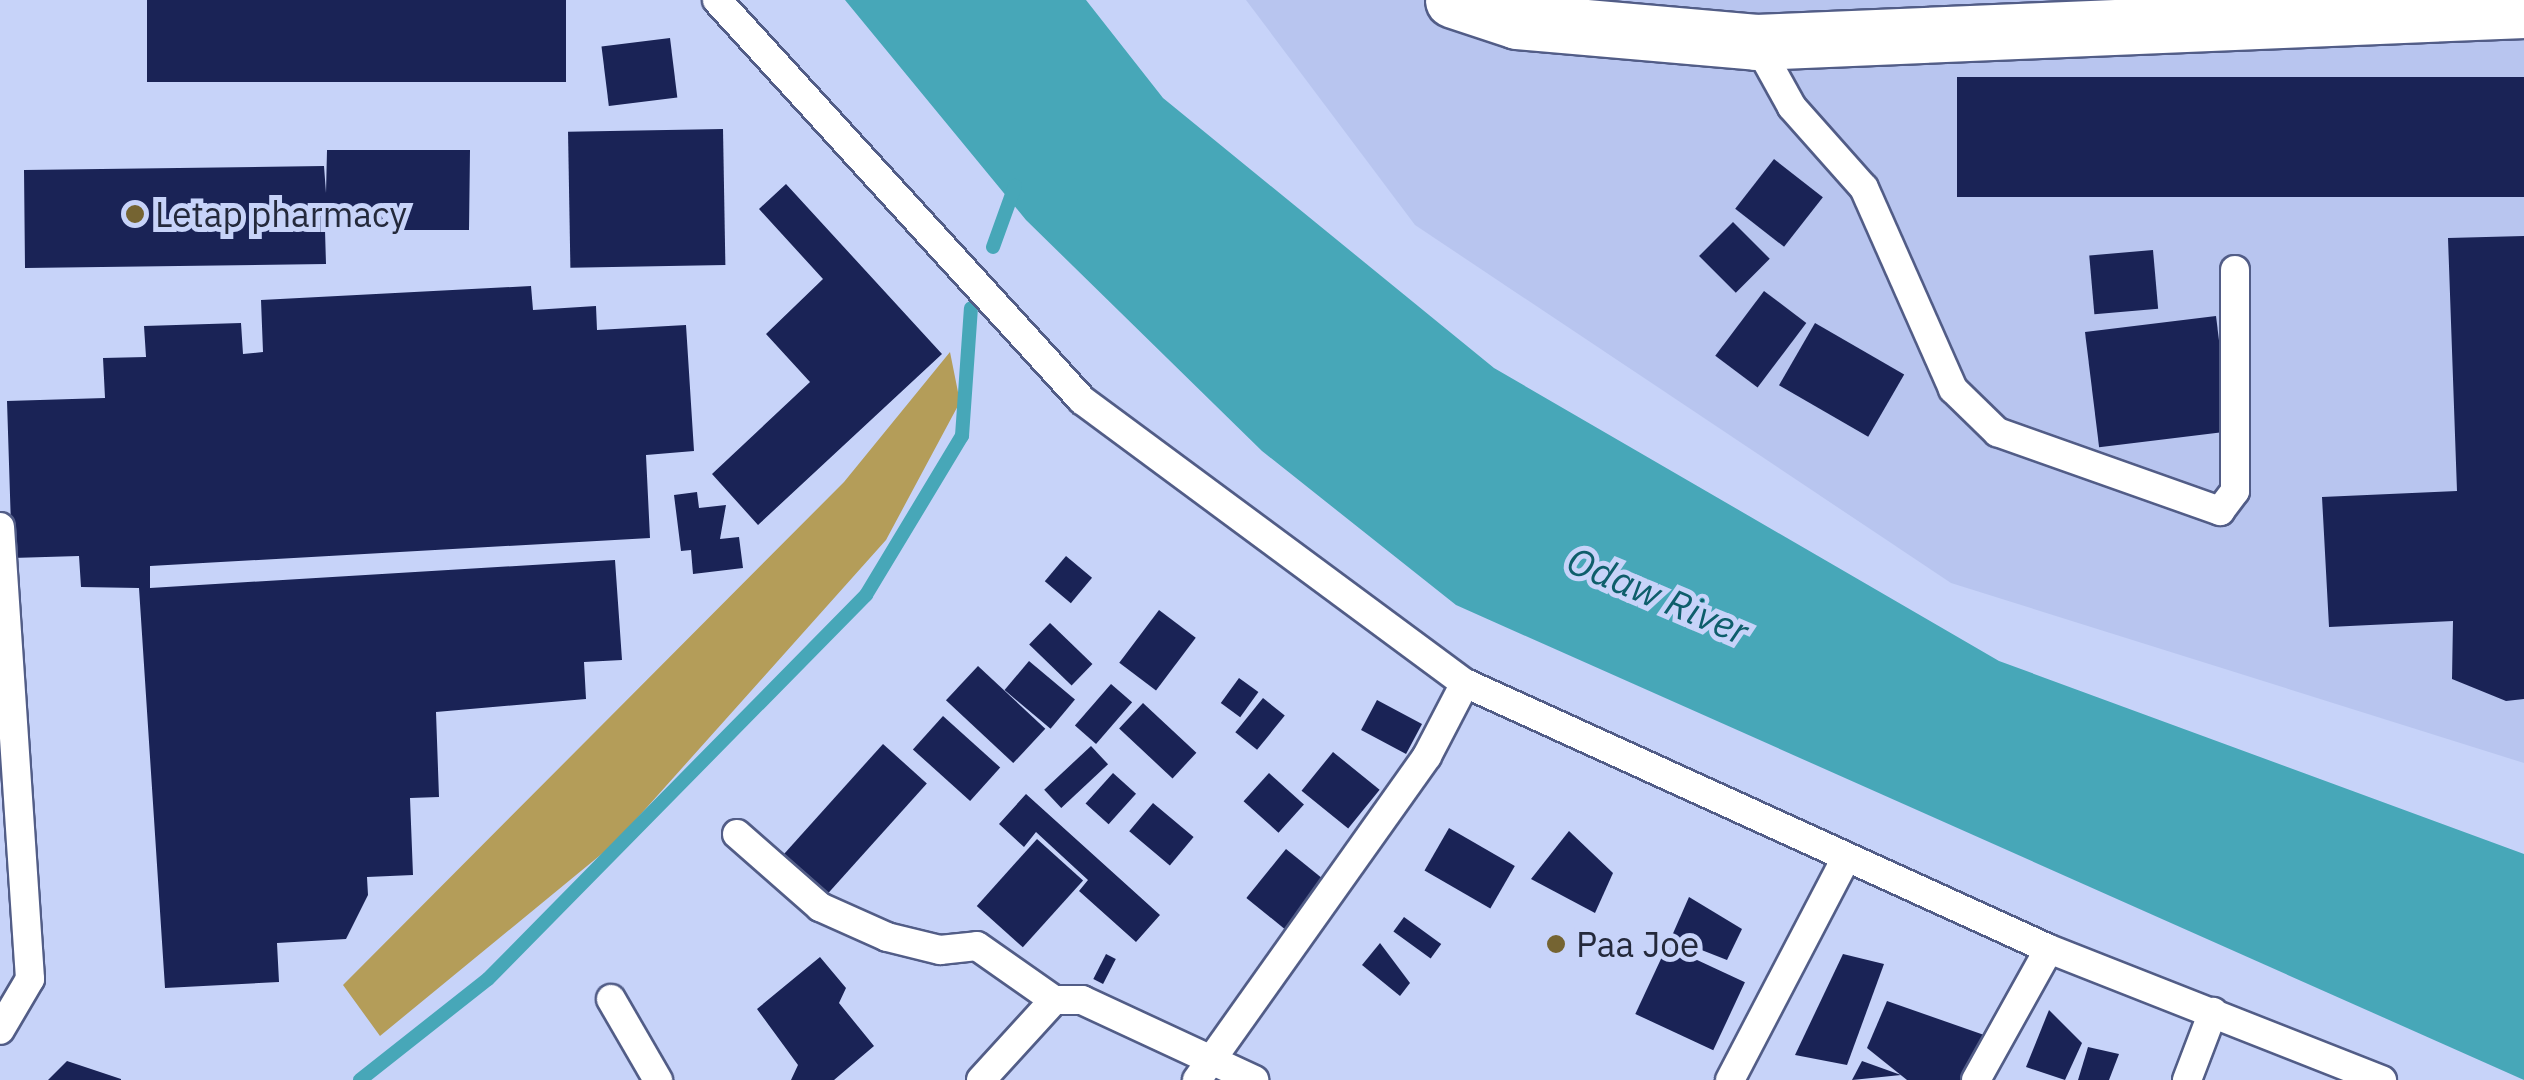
<!DOCTYPE html>
<html>
<head>
<meta charset="utf-8">
<style>
  body { margin:0 }
  #map { position:relative; width:2524px; height:1080px; overflow:hidden; background:#c7d3f9; font-family:"IBM Plex Sans",sans-serif }
  div>[style] { position:absolute }
  [style*='--x'] { left:calc(var(--x)*1px); top:calc(var(--y)*1px); width:calc(var(--w)*1px); rotate:calc(var(--a)*1deg) }
  .built>* { inset:0; background:#b8c5ef }
  .forest>* { inset:0; background:#b49d59 }
  .water>* { inset:0; background:#47a7b8 }
  .stream>* { height:14px; margin:-7px; padding:0 7px; transform-origin:7px; border-radius:7px; background:#47a7b8 }
  .building>* { inset:0; background:#1a2356; transform-origin:0 0 }
  .roads { filter:drop-shadow(2px 0 #525d87) drop-shadow(-2px 0 #525d87) drop-shadow(0 2px #525d87) drop-shadow(0 -2px #525d87) }
  .lane>* { height:28px; margin:-14px; padding:0 14px; transform-origin:14px; border-radius:14px; background:#fff }
  .street>* { height:55px; margin:-27.5px; padding:0 27.5px; transform-origin:27.5px; border-radius:27.5px; background:#fff }
  .dots>* { width:28px; height:28px; translate:-50% -50%; box-sizing:border-box; border:5px solid #c7d3f9; border-radius:50% }
  span { translate:-50% -50%; white-space:nowrap; text-align:center; line-height:1.15; -webkit-text-stroke:10px #c7d3f9; paint-order:stroke }
  .poi-label { font-size:35px; color:#24293b }
  .left { translate:0 -50%; text-align:left }
  .water-label { font-size:38px; color:#0e5e6b; font-style:italic }
</style>
</head>
<body>
<div id="map">
  <div class="built">
    <i style="clip-path:polygon(1246px 0,2524px 0,2524px 763px,1951px 583px,1415px 225px)"></i>
  </div>
  <div class="forest">
    <i style="clip-path:polygon(950px 352px,960px 402px,886px 540px,615px 843px,380px 1036px,343px 985px,844px 482px)"></i>
  </div>
  <div class="water">
    <i style="clip-path:polygon(845px 0,1086px 0,1163px 98px,1494px 368px,1999px 661px,2524px 854px,2524px 1080px,1456px 605px,1262px 451px,1026px 220px)"></i>
  </div>
  <div class="stream">
    <i style="--x:993;--y:247;--w:65;--a:-70.2"></i>
    <i style="--x:360;--y:1080;--w:163;--a:-38.3"></i>
    <i style="--x:488;--y:979;--w:539;--a:-45.45"></i>
    <i style="--x:866;--y:595;--w:186;--a:-58.9"></i>
    <i style="--x:962;--y:436;--w:128;--a:-86"></i>
  </div>
  <div class="building">
    <i style="left:147px;top:0;width:419px;height:82px"></i>
    <i style="left:670px;top:38px;width:60px;height:69px;rotate:83deg"></i>
    <i style="left:2524px;top:77px;width:120px;height:567px;rotate:90deg"></i>
    <i style="left:723px;top:129px;width:136px;height:155px;rotate:89deg"></i>
    <i style="clip-path:polygon(327px 150px,470px 150px,469px 230px,325px 230px,326px 264px,25px 268px,24px 170px,324px 166px,326px 193px)"></i>
    <i style="left:1774px;top:159px;width:62px;height:63px;rotate:38deg"></i>
    <i style="clip-path:polygon(786px 184px,942px 354px,758px 525px,712px 474px,810px 382px,766px 334px,823px 279px,759px 209px)"></i>
    <i style="left:1733px;top:222px;width:52px;height:48px;rotate:45deg"></i>
    <i style="clip-path:polygon(2524px 236px,2524px 699px,2506px 701px,2452px 679px,2453px 621px,2329px 627px,2322px 497px,2457px 491px,2448px 238px)"></i>
    <i style="left:2153px;top:250px;width:59px;height:64px;rotate:85deg"></i>
    <i style="clip-path:polygon(531px 286px,533px 310px,596px 306px,597px 330px,686px 325px,694px 451px,646px 455px,650px 538px,150px 566px,150px 588px,615px 560px,622px 660px,584px 662px,586px 699px,436px 712px,439px 797px,410px 798px,413px 875px,367px 877px,368px 895px,346px 939px,277px 943px,279px 982px,165px 988px,139px 588px,81px 587px,79px 556px,12px 558px,7px 401px,105px 398px,103px 358px,146px 357px,144px 326px,241px 323px,243px 354px,263px 352px,261px 300px)"></i>
    <i style="left:1764px;top:291px;width:53px;height:81px;rotate:37deg"></i>
    <i style="left:2216px;top:316px;width:116px;height:132px;rotate:83deg"></i>
    <i style="left:1815px;top:323px;width:103px;height:72px;rotate:30deg"></i>
    <i style="clip-path:polygon(697px 492px,699px 508px,726px 505px,720px 539px,739px 537px,743px 568px,693px 574px,691px 550px,681px 551px,674px 495px)"></i>
    <i style="left:1066px;top:556px;width:34px;height:33px;rotate:40deg"></i>
    <i style="left:1159px;top:610px;width:46px;height:66px;rotate:37deg"></i>
    <i style="left:1050px;top:623px;width:59px;height:30px;rotate:44deg"></i>
    <i style="left:1029px;top:661px;width:60px;height:38px;rotate:40deg"></i>
    <i style="left:978px;top:666px;width:92px;height:47px;rotate:43deg"></i>
    <i style="left:1239px;top:678px;width:24px;height:31px;rotate:36deg"></i>
    <i style="left:1111px;top:684px;width:28px;height:55px;rotate:41deg"></i>
    <i style="left:1263px;top:698px;width:28px;height:44px;rotate:39deg"></i>
    <i style="left:1377px;top:700px;width:51px;height:34px;rotate:28deg"></i>
    <i style="left:1143px;top:703px;width:73px;height:35px;rotate:43deg"></i>
    <i style="left:943px;top:716px;width:77px;height:45px;rotate:42deg"></i>
    <i style="left:883px;top:744px;width:59px;height:159px;rotate:42deg"></i>
    <i style="left:1091px;top:746px;width:25px;height:64px;rotate:47deg"></i>
    <i style="left:1333px;top:752px;width:60px;height:50px;rotate:39deg"></i>
    <i style="left:1113px;top:773px;width:31px;height:41px;rotate:42deg"></i>
    <i style="left:1269px;top:773px;width:47px;height:38px;rotate:42deg"></i>
    <i style="clip-path:polygon(1026px 794px,1160px 915px,1136px 942px,1079px 891px,1088px 880px,1036px 832px,1024px 847px,999px 824px)"></i>
    <i style="left:1153px;top:803px;width:53px;height:37px;rotate:40deg"></i>
    <i style="left:1449px;top:828px;width:76px;height:49px;rotate:30deg"></i>
    <i style="clip-path:polygon(1569px 831px,1613px 873px,1595px 913px,1531px 879px)"></i>
    <i style="left:1037px;top:839px;width:62px;height:90px;rotate:42deg"></i>
    <i style="left:1286px;top:849px;width:54px;height:63px;rotate:39deg"></i>
    <i style="clip-path:polygon(1689px 897px,1742px 929px,1727px 960px,1671px 938px)"></i>
    <i style="left:1404px;top:917px;width:46px;height:18px;rotate:36deg"></i>
    <i style="clip-path:polygon(1380px 943px,1410px 983px,1400px 996px,1362px 965px)"></i>
    <i style="left:1667px;top:946px;width:86px;height:75px;rotate:25deg"></i>
    <i style="left:1106px;top:954px;width:11px;height:28px;rotate:27deg"></i>
    <i style="clip-path:polygon(1843px 954px,1884px 964px,1847px 1065px,1795px 1055px)"></i>
    <i style="clip-path:polygon(820px 957px,846px 988px,839px 1003px,874px 1046px,834px 1080px,791px 1080px,798px 1065px,757px 1009px)"></i>
    <i style="clip-path:polygon(1887px 1001px,1987px 1036px,1964px 1080px,1907px 1080px,1867px 1048px)"></i>
    <i style="clip-path:polygon(2049px 1010px,2082px 1043px,2065px 1080px,2026px 1067px)"></i>
    <i style="clip-path:polygon(2088px 1047px,2119px 1054px,2109px 1080px,2078px 1080px)"></i>
    <i style="clip-path:polygon(67px 1061px,121px 1079px,121px 1080px,48px 1080px)"></i>
    <i style="clip-path:polygon(1862px 1061px,1901px 1075px,1852px 1080px)"></i>
  </div>
  <div class="roads">
    <div class="lane">
      <i style="--x:717;--y:0;--w:542;--a:47.62"></i>
      <i style="--x:1082;--y:400;--w:476;--a:36.5"></i>
      <i style="--x:1465;--y:683;--w:642;--a:24.49"></i>
      <i style="--x:2049;--y:949;--w:358;--a:21.5"></i>
      <i style="--x:1756;--y:42;--w:74;--a:61"></i>
      <i style="--x:1792;--y:107;--w:108;--a:48.4"></i>
      <i style="--x:1864;--y:188;--w:220;--a:66.1"></i>
      <i style="--x:1953;--y:389;--w:62;--a:44.3"></i>
      <i style="--x:1997;--y:432;--w:237;--a:19.5"></i>
      <i style="--x:2220;--y:511;--w:25;--a:-53"></i>
      <i style="--x:2235;--y:491;--w:221;--a:-90"></i>
      <i style="--x:0;--y:527;--w:453;--a:86.2"></i>
      <i style="--x:30;--y:979;--w:59;--a:120.5"></i>
      <i style="--x:737;--y:834;--w:111;--a:41.3"></i>
      <i style="--x:820;--y:907;--w:73;--a:24.1"></i>
      <i style="--x:887;--y:937;--w:55;--a:13.8"></i>
      <i style="--x:940;--y:950;--w:37;--a:-6"></i>
      <i style="--x:977;--y:946;--w:94;--a:35"></i>
      <i style="--x:611;--y:999;--w:94;--a:59.9"></i>
      <i style="--x:981;--y:1080;--w:108;--a:-47.6"></i>
      <i style="--x:1054;--y:1000;--w:28;--a:0"></i>
      <i style="--x:1082;--y:1000;--w:190;--a:24.9"></i>
      <i style="--x:1197;--y:1080;--w:397;--a:-54.6"></i>
      <i style="--x:1427;--y:756;--w:82;--a:-62.5"></i>
      <i style="--x:1730;--y:1080;--w:248;--a:-62.4"></i>
      <i style="--x:1976;--y:1080;--w:150;--a:-60.9"></i>
      <i style="--x:2187;--y:1080;--w:73;--a:-69.1"></i>
    </div>
    <div class="street">
      <i style="--x:1453;--y:0;--w:67;--a:18.2"></i>
      <i style="--x:1517;--y:21;--w:240;--a:5"></i>
      <i style="--x:1756;--y:42;--w:769;--a:-2.39"></i>
    </div>
  </div>
  <div class="dots">
    <i style="left:135px;top:214px;background:#756432"></i>
    <i style="left:1556px;top:944px;background:#756432"></i>
  </div>
  <div class="poi-label">
    <span class="left" style="left:155px;top:214px">Letap pharmacy</span>
    <span class="left" style="left:1576px;top:944px">Paa Joe</span>
  </div>
  <div class="water-label">
    <span style="left:1658px;top:595px;rotate:23deg">Odaw River</span>
  </div>
</div>
</body>
</html>
